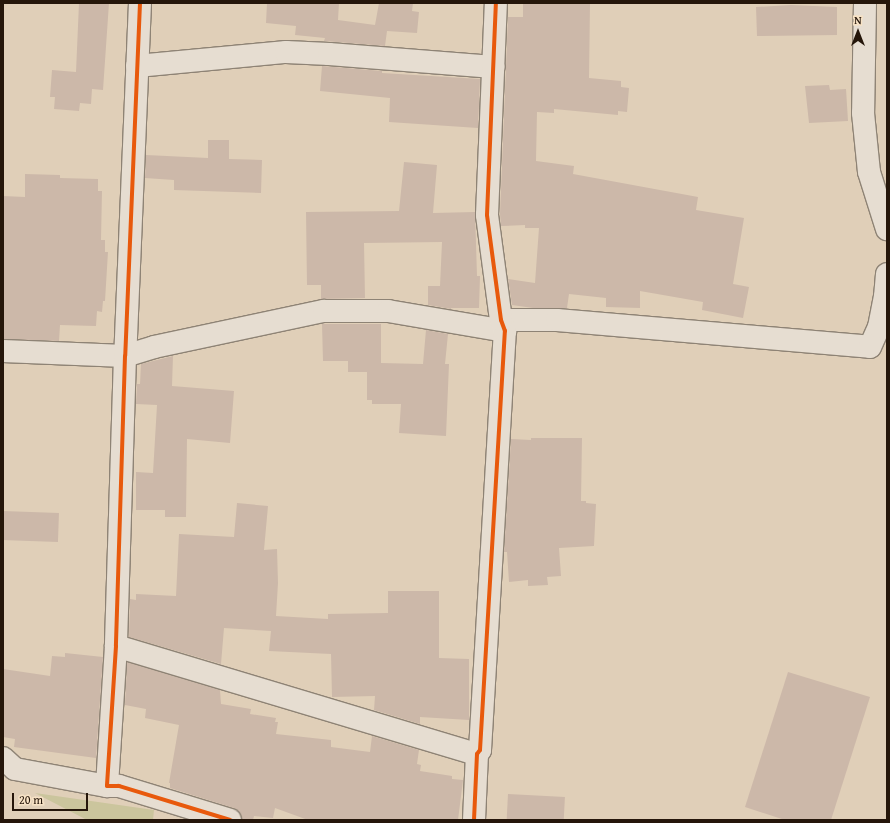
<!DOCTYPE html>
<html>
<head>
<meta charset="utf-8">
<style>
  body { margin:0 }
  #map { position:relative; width:890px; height:823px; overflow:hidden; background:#e0cfb8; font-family:"Gentium Book Plus",serif }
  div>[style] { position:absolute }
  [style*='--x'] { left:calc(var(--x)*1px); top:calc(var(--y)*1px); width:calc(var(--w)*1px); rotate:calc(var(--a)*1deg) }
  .green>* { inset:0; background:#cbc59d }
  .building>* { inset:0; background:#ccb8a9; transform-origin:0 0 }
  .roads { filter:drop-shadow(1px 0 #8e8375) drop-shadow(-1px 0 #8e8375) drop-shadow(0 1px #8e8375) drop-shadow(0 -1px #8e8375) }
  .street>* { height:22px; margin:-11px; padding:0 11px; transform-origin:11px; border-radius:11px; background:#e6ddd1 }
  .cycleway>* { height:4px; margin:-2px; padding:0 2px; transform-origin:2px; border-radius:2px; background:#e8590c }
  span { translate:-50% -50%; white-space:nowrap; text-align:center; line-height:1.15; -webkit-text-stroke:3px #f7e2c5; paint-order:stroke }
  .frame { position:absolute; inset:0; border:4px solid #25160a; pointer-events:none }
  .north { position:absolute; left:838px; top:12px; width:40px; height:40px; -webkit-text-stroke:3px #f7e2c5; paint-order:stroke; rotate:0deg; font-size:11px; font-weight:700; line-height:16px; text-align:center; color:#25160a }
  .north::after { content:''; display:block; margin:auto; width:14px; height:18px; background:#25160a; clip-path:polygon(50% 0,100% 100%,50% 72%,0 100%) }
  .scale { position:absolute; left:12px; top:793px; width:76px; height:18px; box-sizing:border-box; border:2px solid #25160a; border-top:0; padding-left:5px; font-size:12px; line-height:14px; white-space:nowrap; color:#25160a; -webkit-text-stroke:3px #f7e2c5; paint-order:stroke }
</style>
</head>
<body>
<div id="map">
  <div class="green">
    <i style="clip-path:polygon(35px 793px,154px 810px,153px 820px,87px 820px)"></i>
  </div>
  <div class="building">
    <i style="clip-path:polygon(79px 3px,109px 3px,103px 90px,92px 89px,91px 104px,80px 103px,79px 111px,54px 109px,55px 97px,50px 97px,52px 70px,76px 72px)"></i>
    <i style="clip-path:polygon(267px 3px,339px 3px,338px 20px,375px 25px,379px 3px,413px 3px,412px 11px,419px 12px,417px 33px,387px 31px,385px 46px,324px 41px,325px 38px,295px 35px,296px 26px,266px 23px)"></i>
    <i style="clip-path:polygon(523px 3px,590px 4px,589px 78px,621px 81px,621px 87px,629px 88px,627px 112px,618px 111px,618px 115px,554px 109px,554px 113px,537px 112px,536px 161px,574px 166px,573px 174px,698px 197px,696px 210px,744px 218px,733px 284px,749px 287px,743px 318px,702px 310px,703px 302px,640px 291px,640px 308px,606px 307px,606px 298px,569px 294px,567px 308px,533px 308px,512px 305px,508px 279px,535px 283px,539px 228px,525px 228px,525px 225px,501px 226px,500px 214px,508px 17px,523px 17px)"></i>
    <i style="clip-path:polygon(791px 5px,837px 7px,837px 35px,757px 36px,756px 7px)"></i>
    <i style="clip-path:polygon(322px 66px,382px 71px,382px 73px,480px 79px,478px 128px,389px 122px,390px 98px,320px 91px)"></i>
    <i style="clip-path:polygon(829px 85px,830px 90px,846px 89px,848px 121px,809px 123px,805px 86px)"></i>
    <i style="clip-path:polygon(208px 140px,229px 140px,229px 159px,262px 160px,261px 193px,174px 190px,174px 180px,145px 178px,146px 155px,208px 158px)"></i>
    <i style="clip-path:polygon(404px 162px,437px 165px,433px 213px,475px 212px,477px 276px,480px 276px,479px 308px,451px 308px,451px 309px,428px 305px,428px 286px,440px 286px,442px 242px,364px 243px,365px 298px,321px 299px,321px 285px,307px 285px,306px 212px,399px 211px)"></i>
    <i style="clip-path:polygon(25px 174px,60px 175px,60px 178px,98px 179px,98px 191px,102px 191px,101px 240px,105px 240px,105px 252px,108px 252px,105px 301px,103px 301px,102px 312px,97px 311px,96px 326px,60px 325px,59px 341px,3px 339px,3px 196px,25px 197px)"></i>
    <i style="clip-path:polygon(322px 324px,381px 324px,381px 363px,423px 364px,426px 330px,448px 334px,445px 364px,449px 364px,446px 436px,399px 433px,401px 404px,372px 404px,372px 400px,367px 400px,367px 372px,348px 372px,348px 361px,323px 361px)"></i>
    <i style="clip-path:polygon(173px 356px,172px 386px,234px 391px,230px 443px,187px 439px,186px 517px,165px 517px,165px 510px,136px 510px,136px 472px,153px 473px,157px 405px,136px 404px,137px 384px,140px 384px,141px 364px)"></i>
    <i style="clip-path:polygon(531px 438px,582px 438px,581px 501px,586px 501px,586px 503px,596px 504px,594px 546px,559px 548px,561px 576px,547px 577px,548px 585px,528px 586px,528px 580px,509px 582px,507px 552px,504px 552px,511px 439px,531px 440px)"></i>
    <i style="clip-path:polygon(237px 503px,268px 506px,264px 550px,277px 549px,278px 583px,276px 616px,328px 619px,328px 614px,388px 613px,388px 591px,439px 591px,439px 658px,469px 659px,469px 720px,420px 717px,420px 724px,374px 710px,375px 696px,332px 697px,331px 654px,269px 651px,271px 631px,224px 628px,221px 664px,129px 637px,130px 599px,136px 600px,136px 594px,176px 596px,179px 534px,234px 537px)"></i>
    <i style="left:3px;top:511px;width:56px;height:29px;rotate:2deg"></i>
    <i style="clip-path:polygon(65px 653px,103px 657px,96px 758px,14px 747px,15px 739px,3px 737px,3px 669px,50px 676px,52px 656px,65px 657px)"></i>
    <i style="clip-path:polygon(127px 662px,220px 690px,221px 704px,251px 709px,250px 714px,276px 718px,275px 722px,278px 722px,276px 734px,331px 740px,331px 747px,370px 752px,372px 736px,419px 750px,417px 764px,421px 765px,420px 771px,452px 776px,452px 779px,463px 780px,458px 820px,308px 820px,275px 808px,273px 818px,254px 816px,253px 820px,242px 820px,239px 812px,234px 808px,170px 788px,170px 783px,169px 783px,179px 725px,145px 718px,146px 709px,125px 705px)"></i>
    <i style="clip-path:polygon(788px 672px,870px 697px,831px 820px,785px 820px,745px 807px)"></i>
    <i style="left:508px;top:794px;width:57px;height:26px;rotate:3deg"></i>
  </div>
  <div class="roads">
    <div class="street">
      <i style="--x:140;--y:3;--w:353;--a:92.4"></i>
      <i style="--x:125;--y:356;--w:290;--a:91.8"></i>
      <i style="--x:116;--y:646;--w:140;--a:93.7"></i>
      <i style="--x:107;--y:786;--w:12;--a:0"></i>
      <i style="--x:119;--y:786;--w:116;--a:17"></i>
      <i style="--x:865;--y:3;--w:110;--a:91"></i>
      <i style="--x:863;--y:113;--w:59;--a:84.2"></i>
      <i style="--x:869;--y:172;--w:60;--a:72.5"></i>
      <i style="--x:137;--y:66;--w:150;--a:-5.4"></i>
      <i style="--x:286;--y:52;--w:43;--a:2.7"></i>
      <i style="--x:329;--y:54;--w:165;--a:4.5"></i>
      <i style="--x:501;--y:320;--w:56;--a:0"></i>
      <i style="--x:557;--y:320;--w:314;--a:4.9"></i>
      <i style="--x:870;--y:347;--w:22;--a:-66"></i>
      <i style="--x:879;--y:327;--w:31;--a:-79"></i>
      <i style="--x:885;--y:297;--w:23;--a:-85"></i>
      <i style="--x:3;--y:351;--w:122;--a:2.3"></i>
      <i style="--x:125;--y:356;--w:30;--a:-17"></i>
      <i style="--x:154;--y:347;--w:174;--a:-12"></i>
      <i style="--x:324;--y:311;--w:64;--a:0"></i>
      <i style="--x:388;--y:311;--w:119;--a:9.7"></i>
      <i style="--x:116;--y:646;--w:377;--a:16.7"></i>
      <i style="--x:3;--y:758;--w:16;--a:43"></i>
      <i style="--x:15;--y:769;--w:94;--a:10.5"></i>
      <i style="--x:474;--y:820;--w:66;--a:-87.4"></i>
      <i style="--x:477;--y:754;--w:5;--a:-53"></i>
      <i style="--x:480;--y:750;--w:420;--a:-86.6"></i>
      <i style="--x:505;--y:331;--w:12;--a:-110"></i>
      <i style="--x:501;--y:320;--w:106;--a:-97.6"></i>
      <i style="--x:487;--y:215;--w:212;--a:-87.6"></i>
    </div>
  </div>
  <div class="cycleway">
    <i style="--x:140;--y:3;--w:353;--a:92.4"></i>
    <i style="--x:125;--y:356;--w:290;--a:91.8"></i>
    <i style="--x:116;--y:646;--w:140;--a:93.7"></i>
    <i style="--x:107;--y:786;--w:12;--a:0"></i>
    <i style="--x:119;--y:786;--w:116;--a:17"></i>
    <i style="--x:474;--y:820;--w:66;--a:-87.4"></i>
    <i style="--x:477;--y:754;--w:5;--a:-53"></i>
    <i style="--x:480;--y:750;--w:420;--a:-86.6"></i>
    <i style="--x:505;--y:331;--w:12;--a:-110"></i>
    <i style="--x:501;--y:320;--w:106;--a:-97.6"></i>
    <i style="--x:487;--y:215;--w:212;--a:-87.6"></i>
  </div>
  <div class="frame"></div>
  <div class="north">N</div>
  <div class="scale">20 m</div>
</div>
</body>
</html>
